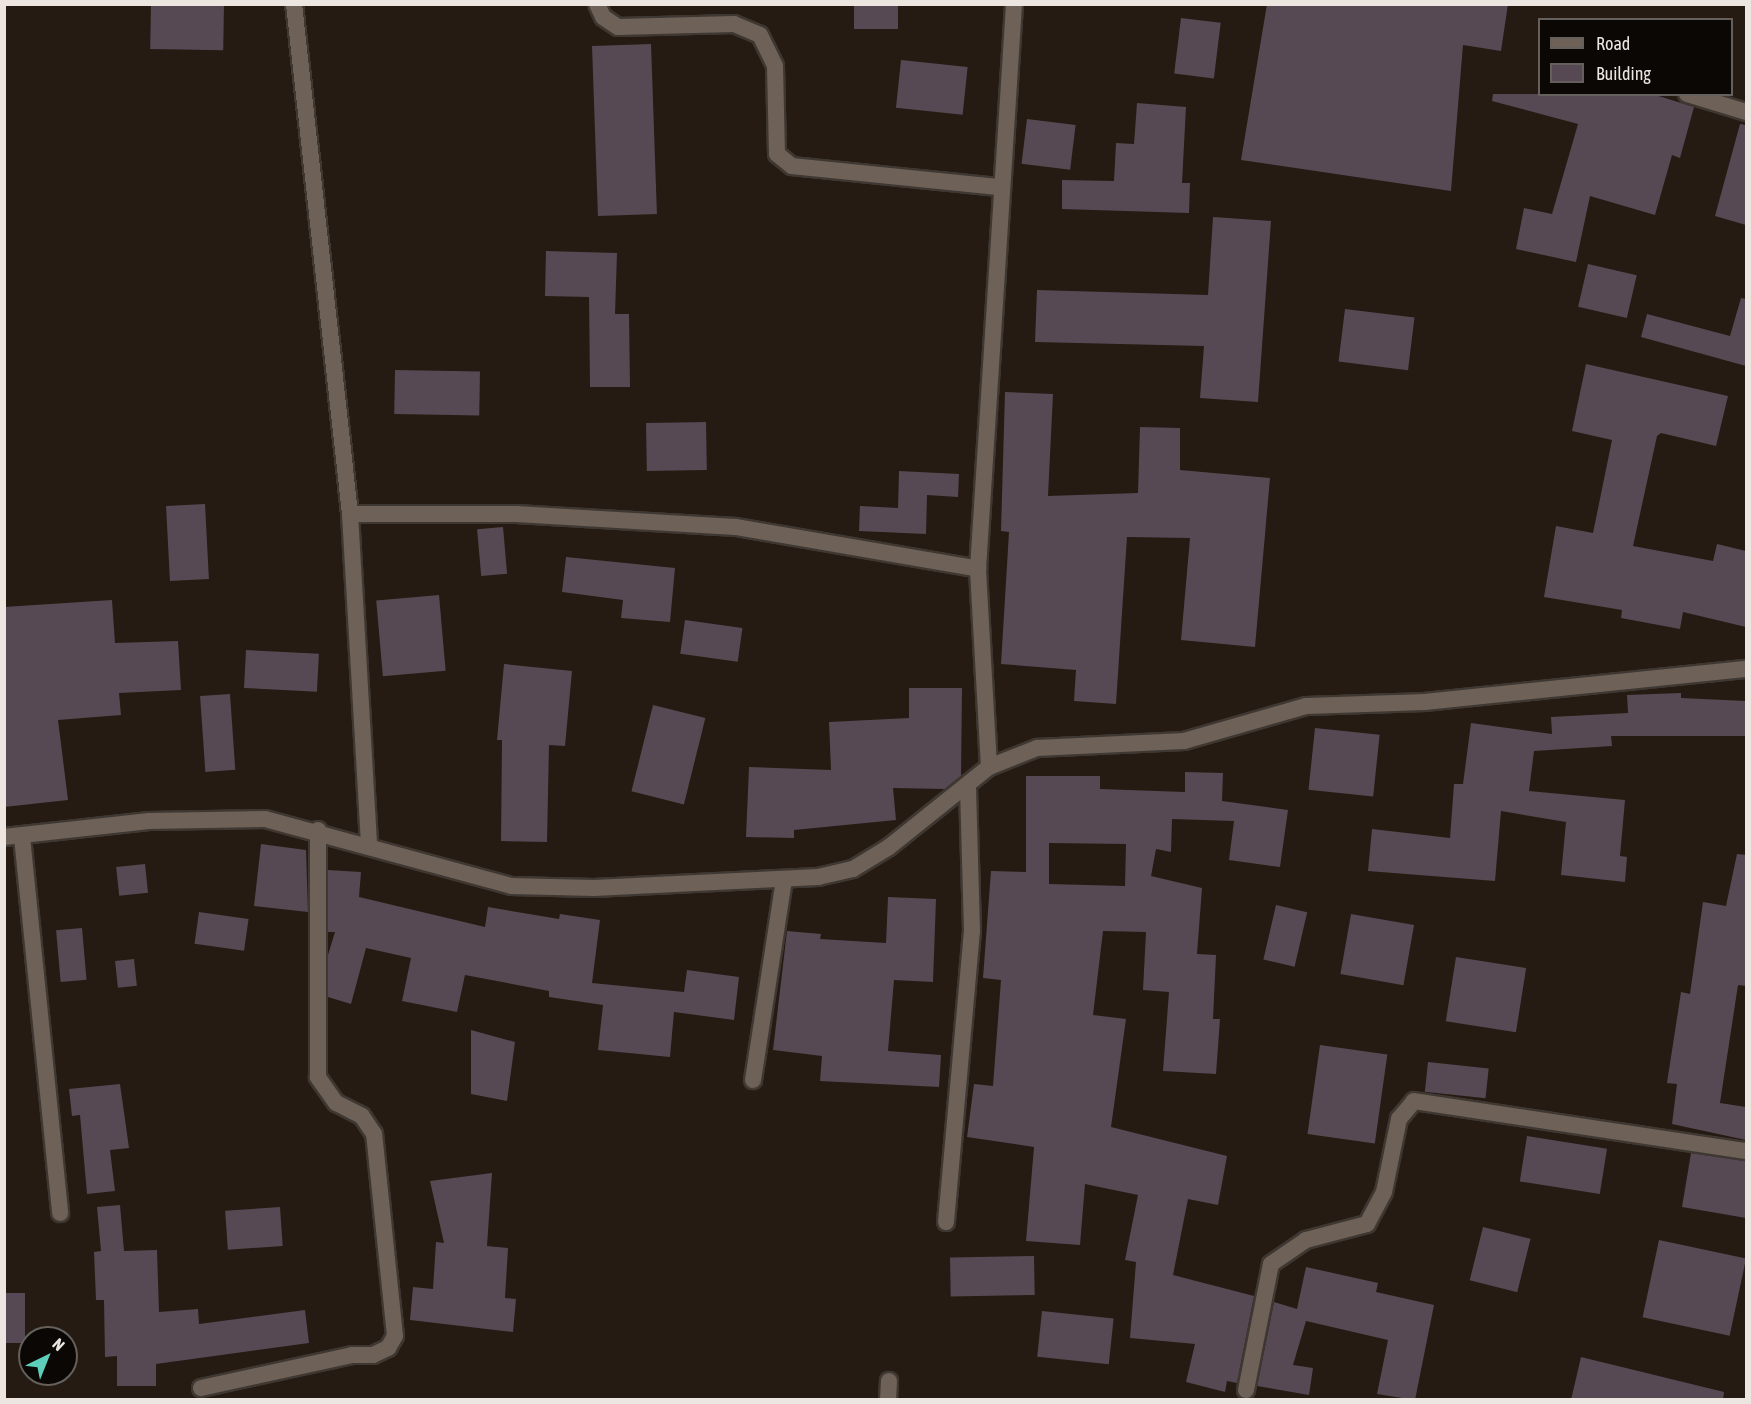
<!DOCTYPE html>
<html>
<head>
<meta charset="utf-8">
<style>
  body { margin:0 }
  #map { position:relative; width:1751px; height:1404px; overflow:hidden; background:#251b12; font-family:"Asap Condensed",sans-serif }
  div>[style] { position:absolute }
  [style*='--x'] { left:calc(var(--x)*1px); top:calc(var(--y)*1px); width:calc(var(--w)*1px); rotate:calc(var(--a)*1deg) }
  .building>* { inset:0; background:#564953; transform-origin:0 0 }
  .roads { filter:drop-shadow(2px 0 #3e3732) drop-shadow(-2px 0 #3e3732) drop-shadow(0 2px #3e3732) drop-shadow(0 -2px #3e3732) }
  .minor>* { height:16px; margin:-8px; padding:0 8px; transform-origin:8px; border-radius:8px; background:#6e6157 }
  span { translate:-50% -50%; white-space:nowrap; text-align:center; line-height:1.15; -webkit-text-stroke:4.5px #0a0704; paint-order:stroke }
  .frame { position:absolute; inset:0; border:6px solid #ede6e0; pointer-events:none }
  .legend { position:absolute; left:1538px; top:18px; width:195px; height:78px; box-sizing:border-box; background:#0a0704; border:2px solid #65605c; margin:0; padding:8px 10px; list-style:none; font-size:18px; color:#ede6e0 }
  .legend li { display:flex; align-items:center; gap:12px; height:30px }
  .legend b { width:30px; border:2px solid #65605c }
  .north { position:absolute; left:18px; top:1326px; width:60px; height:60px; box-sizing:border-box; background:#0a0704; border:2px solid #65605c; border-radius:50%; rotate:43deg; font-size:16px; font-weight:700; line-height:24px; text-align:center; color:#ede6e0 }
  .north::after { content:''; display:block; margin:auto; width:21px; height:27px; background:#5cceba; clip-path:polygon(50% 0,100% 100%,50% 72%,0 100%) }
</style>
</head>
<body>
<div id="map">
  <div class="building">
    <i style="left:151px;top:4px;width:73px;height:45px;rotate:1deg"></i>
    <i style="left:854px;top:4px;width:44px;height:25px"></i>
    <i style="clip-path:polygon(1267px 4px,1508px 4px,1501px 51px,1463px 45px,1451px 191px,1241px 160px)"></i>
    <i style="left:1181px;top:18px;width:40px;height:56px;rotate:7deg"></i>
    <i style="left:651px;top:44px;width:170px;height:59px;rotate:88deg"></i>
    <i style="left:901px;top:60px;width:67px;height:48px;rotate:6deg"></i>
    <i style="clip-path:polygon(1493px 94px,1652px 94px,1694px 107px,1680px 158px,1672px 155px,1655px 215px,1590px 196px,1576px 262px,1516px 249px,1524px 208px,1552px 214px,1578px 124px,1492px 101px)"></i>
    <i style="clip-path:polygon(1137px 103px,1186px 107px,1182px 183px,1190px 183px,1189px 213px,1062px 209px,1062px 180px,1114px 181px,1116px 143px,1134px 144px)"></i>
    <i style="left:1027px;top:119px;width:49px;height:45px;rotate:7deg"></i>
    <i style="clip-path:polygon(1740px 124px,1746px 125px,1746px 225px,1715px 216px)"></i>
    <i style="clip-path:polygon(1213px 217px,1271px 221px,1258px 402px,1200px 398px,1204px 346px,1035px 342px,1037px 290px,1208px 295px)"></i>
    <i style="clip-path:polygon(546px 251px,617px 253px,615px 314px,629px 314px,630px 387px,590px 387px,589px 297px,545px 296px)"></i>
    <i style="left:1588px;top:264px;width:50px;height:44px;rotate:13deg"></i>
    <i style="clip-path:polygon(1741px 298px,1746px 299px,1746px 366px,1641px 337px,1647px 314px,1730px 336px)"></i>
    <i style="left:1345px;top:309px;width:70px;height:53px;rotate:7deg"></i>
    <i style="clip-path:polygon(1586px 364px,1728px 396px,1716px 446px,1661px 433px,1657px 436px,1633px 546px,1713px 561px,1717px 544px,1746px 551px,1746px 627px,1683px 612px,1680px 629px,1621px 618px,1622px 610px,1544px 597px,1556px 526px,1593px 533px,1612px 440px,1572px 431px)"></i>
    <i style="left:395px;top:370px;width:85px;height:44px;rotate:1deg"></i>
    <i style="clip-path:polygon(1005px 392px,1053px 394px,1048px 496px,1138px 493px,1140px 427px,1180px 428px,1180px 470px,1270px 478px,1255px 647px,1181px 640px,1190px 538px,1127px 537px,1116px 704px,1074px 701px,1076px 670px,1001px 664px,1009px 532px,1001px 531px)"></i>
    <i style="left:706px;top:422px;width:48px;height:60px;rotate:89deg"></i>
    <i style="clip-path:polygon(899px 471px,959px 474px,958px 497px,927px 495px,926px 534px,859px 531px,860px 506px,898px 508px)"></i>
    <i style="left:205px;top:504px;width:75px;height:39px;rotate:87deg"></i>
    <i style="left:503px;top:527px;width:47px;height:26px;rotate:85deg"></i>
    <i style="clip-path:polygon(566px 557px,675px 568px,670px 622px,621px 618px,623px 600px,562px 592px)"></i>
    <i style="left:439px;top:595px;width:76px;height:63px;rotate:85deg"></i>
    <i style="clip-path:polygon(112px 600px,115px 643px,178px 641px,181px 690px,119px 693px,121px 715px,58px 720px,68px 800px,4px 807px,4px 607px)"></i>
    <i style="left:685px;top:620px;width:58px;height:34px;rotate:8deg"></i>
    <i style="left:246px;top:650px;width:73px;height:38px;rotate:3deg"></i>
    <i style="clip-path:polygon(504px 664px,572px 671px,565px 746px,549px 745px,547px 842px,501px 841px,502px 740px,497px 740px)"></i>
    <i style="clip-path:polygon(909px 688px,962px 688px,961px 776px,945px 789px,893px 788px,896px 820px,794px 830px,794px 838px,746px 837px,749px 767px,831px 770px,829px 722px,909px 718px)"></i>
    <i style="clip-path:polygon(1681px 693px,1681px 698px,1746px 701px,1746px 736px,1611px 736px,1612px 746px,1534px 751px,1529px 791px,1625px 800px,1620px 856px,1627px 857px,1625px 882px,1561px 875px,1566px 822px,1501px 811px,1495px 881px,1368px 871px,1372px 829px,1450px 838px,1454px 784px,1463px 784px,1471px 723px,1552px 734px,1551px 717px,1628px 713px,1627px 695px)"></i>
    <i style="left:230px;top:694px;width:76px;height:30px;rotate:86deg"></i>
    <i style="left:653px;top:705px;width:54px;height:89px;rotate:14deg"></i>
    <i style="left:1315px;top:728px;width:65px;height:62px;rotate:6deg"></i>
    <i style="clip-path:polygon(evenodd,1185px 772px,1223px 773px,1222px 801px,1288px 810px,1280px 867px,1229px 860px,1234px 821px,1172px 819px,1171px 852px,1156px 849px,1151px 876px,1202px 888px,1197px 954px,1216px 955px,1213px 1019px,1220px 1019px,1216px 1074px,1163px 1071px,1169px 992px,1143px 990px,1146px 932px,1103px 931px,1093px 1015px,1126px 1019px,1111px 1127px,1227px 1156px,1218px 1205px,1188px 1199px,1173px 1275px,1254px 1296px,1237px 1383px,1227px 1381px,1225px 1392px,1186px 1382px,1195px 1344px,1130px 1338px,1136px 1262px,1125px 1260px,1138px 1195px,1085px 1184px,1080px 1245px,1026px 1241px,1034px 1147px,967px 1137px,974px 1084px,993px 1086px,1001px 980px,983px 978px,991px 871px,1026px 872px,1026px 776px,1100px 776px,1100px 789px,1185px 792px,1185px 772px,1049px 843px,1126px 844px,1125px 886px,1049px 884px,1049px 843px)"></i>
    <i style="clip-path:polygon(261px 844px,306px 850px,308px 912px,254px 906px)"></i>
    <i style="clip-path:polygon(1737px 854px,1746px 855px,1746px 986px,1738px 985px,1720px 1103px,1746px 1107px,1746px 1140px,1672px 1124px,1677px 1084px,1667px 1083px,1681px 992px,1690px 994px,1703px 902px,1726px 906px)"></i>
    <i style="left:145px;top:864px;width:29px;height:29px;rotate:84deg"></i>
    <i style="clip-path:polygon(328px 870px,361px 872px,359px 897px,485px 927px,488px 907px,559px 919px,560px 914px,600px 920px,592px 983px,684px 992px,687px 970px,739px 977px,734px 1020px,674px 1012px,670px 1057px,598px 1050px,603px 1005px,549px 997px,549px 991px,465px 975px,457px 1012px,402px 1001px,411px 958px,366px 948px,351px 1004px,328px 997px,328px 955px,335px 932px,328px 932px)"></i>
    <i style="clip-path:polygon(888px 897px,936px 899px,933px 982px,894px 980px,888px 1051px,941px 1055px,939px 1087px,820px 1081px,822px 1056px,773px 1050px,787px 931px,821px 934px,820px 939px,886px 943px)"></i>
    <i style="left:1276px;top:905px;width:32px;height:56px;rotate:13deg"></i>
    <i style="left:199px;top:912px;width:50px;height:32px;rotate:8deg"></i>
    <i style="left:1351px;top:914px;width:64px;height:61px;rotate:10deg"></i>
    <i style="left:82px;top:928px;width:52px;height:26px;rotate:85deg"></i>
    <i style="left:1456px;top:957px;width:71px;height:65px;rotate:9deg"></i>
    <i style="left:134px;top:959px;width:27px;height:19px;rotate:84deg"></i>
    <i style="clip-path:polygon(471px 1030px,515px 1042px,507px 1101px,471px 1094px)"></i>
    <i style="left:1320px;top:1045px;width:68px;height:90px;rotate:8deg"></i>
    <i style="left:1428px;top:1062px;width:61px;height:30px;rotate:6deg"></i>
    <i style="clip-path:polygon(120px 1084px,129px 1148px,110px 1150px,115px 1191px,87px 1194px,80px 1115px,72px 1116px,69px 1089px)"></i>
    <i style="left:1527px;top:1136px;width:81px;height:46px;rotate:9deg"></i>
    <i style="clip-path:polygon(1691px 1153px,1746px 1161px,1746px 1218px,1682px 1207px)"></i>
    <i style="clip-path:polygon(492px 1173px,487px 1246px,508px 1248px,505px 1298px,516px 1299px,513px 1332px,410px 1320px,413px 1287px,433px 1289px,436px 1242px,444px 1243px,430px 1181px)"></i>
    <i style="clip-path:polygon(120px 1205px,124px 1251px,157px 1250px,159px 1312px,198px 1309px,199px 1324px,305px 1310px,309px 1343px,156px 1364px,156px 1386px,117px 1386px,117px 1356px,105px 1357px,104px 1300px,96px 1300px,94px 1252px,101px 1251px,97px 1207px)"></i>
    <i style="left:280px;top:1207px;width:39px;height:55px;rotate:86deg"></i>
    <i style="left:1483px;top:1227px;width:49px;height:55px;rotate:14deg"></i>
    <i style="left:1659px;top:1240px;width:89px;height:79px;rotate:12deg"></i>
    <i style="left:1034px;top:1256px;width:39px;height:84px;rotate:89deg"></i>
    <i style="clip-path:polygon(1306px 1267px,1378px 1283px,1376px 1292px,1434px 1305px,1415px 1400px,1377px 1394px,1388px 1340px,1306px 1321px,1293px 1365px,1313px 1368px,1309px 1395px,1257px 1386px,1274px 1302px,1297px 1309px)"></i>
    <i style="left:4px;top:1293px;width:21px;height:50px"></i>
    <i style="left:1042px;top:1311px;width:72px;height:46px;rotate:6deg"></i>
    <i style="clip-path:polygon(1581px 1357px,1724px 1392px,1723px 1400px,1571px 1400px)"></i>
  </div>
  <div class="roads">
    <div class="minor">
      <i style="--x:294;--y:4;--w:513;--a:83.73"></i>
      <i style="--x:350;--y:514;--w:332;--a:86.7"></i>
      <i style="--x:597;--y:4;--w:14;--a:65"></i>
      <i style="--x:603;--y:17;--w:18;--a:34"></i>
      <i style="--x:618;--y:27;--w:116;--a:-1.5"></i>
      <i style="--x:734;--y:24;--w:28;--a:23"></i>
      <i style="--x:760;--y:35;--w:34;--a:64"></i>
      <i style="--x:775;--y:66;--w:88;--a:88.7"></i>
      <i style="--x:777;--y:154;--w:19;--a:39"></i>
      <i style="--x:792;--y:166;--w:209;--a:5.8"></i>
      <i style="--x:1687;--y:94;--w:62;--a:17"></i>
      <i style="--x:350;--y:514;--w:166;--a:0"></i>
      <i style="--x:516;--y:514;--w:220;--a:3.4"></i>
      <i style="--x:736;--y:527;--w:246;--a:9.8"></i>
      <i style="--x:989;--y:767;--w:198;--a:-93.2"></i>
      <i style="--x:978;--y:569;--w:566;--a:-86.35"></i>
      <i style="--x:4;--y:837;--w:146;--a:-6.3"></i>
      <i style="--x:149;--y:821;--w:116;--a:-1"></i>
      <i style="--x:265;--y:819;--w:255;--a:15.2"></i>
      <i style="--x:511;--y:886;--w:83;--a:1.4"></i>
      <i style="--x:594;--y:888;--w:224;--a:-2.8"></i>
      <i style="--x:818;--y:877;--w:36;--a:-13"></i>
      <i style="--x:853;--y:869;--w:42;--a:-31.4"></i>
      <i style="--x:889;--y:847;--w:128;--a:-38.7"></i>
      <i style="--x:989;--y:767;--w:52;--a:-21.6"></i>
      <i style="--x:1037;--y:748;--w:147;--a:-2.7"></i>
      <i style="--x:1184;--y:741;--w:127;--a:-16"></i>
      <i style="--x:1306;--y:706;--w:119;--a:-1.9"></i>
      <i style="--x:1425;--y:702;--w:323;--a:-5.9"></i>
      <i style="--x:22;--y:837;--w:378;--a:84.2"></i>
      <i style="--x:753;--y:1080;--w:202;--a:-81.2"></i>
      <i style="--x:946;--y:1222;--w:292;--a:-84.9"></i>
      <i style="--x:972;--y:931;--w:145;--a:-91.6"></i>
      <i style="--x:201;--y:1388;--w:155;--a:-12.3"></i>
      <i style="--x:352;--y:1355;--w:21;--a:0"></i>
      <i style="--x:373;--y:1355;--w:17;--a:-25"></i>
      <i style="--x:388;--y:1348;--w:14;--a:-60"></i>
      <i style="--x:395;--y:1336;--w:203;--a:-95.9"></i>
      <i style="--x:374;--y:1134;--w:22;--a:-124"></i>
      <i style="--x:362;--y:1116;--w:29;--a:-153"></i>
      <i style="--x:336;--y:1103;--w:32;--a:-125"></i>
      <i style="--x:318;--y:1077;--w:247;--a:-90"></i>
      <i style="--x:1246;--y:1390;--w:128;--a:-78.8"></i>
      <i style="--x:1271;--y:1264;--w:42;--a:-34.4"></i>
      <i style="--x:1306;--y:1240;--w:63;--a:-14.7"></i>
      <i style="--x:1367;--y:1224;--w:36;--a:-62"></i>
      <i style="--x:1384;--y:1192;--w:75;--a:-78.4"></i>
      <i style="--x:1399;--y:1119;--w:23;--a:-50"></i>
      <i style="--x:1414;--y:1101;--w:336;--a:8.6"></i>
      <i style="--x:888;--y:1400;--w:19;--a:-87"></i>
    </div>
  </div>
  <div class="frame"></div>
  <ul class="legend">
  <li><b style="height:8px;background:#6e6157"></b>Road</li>
  <li><b style="height:16px;background:#564953"></b>Building</li>
  </ul>
  <div class="north">N</div>
</div>
</body>
</html>
